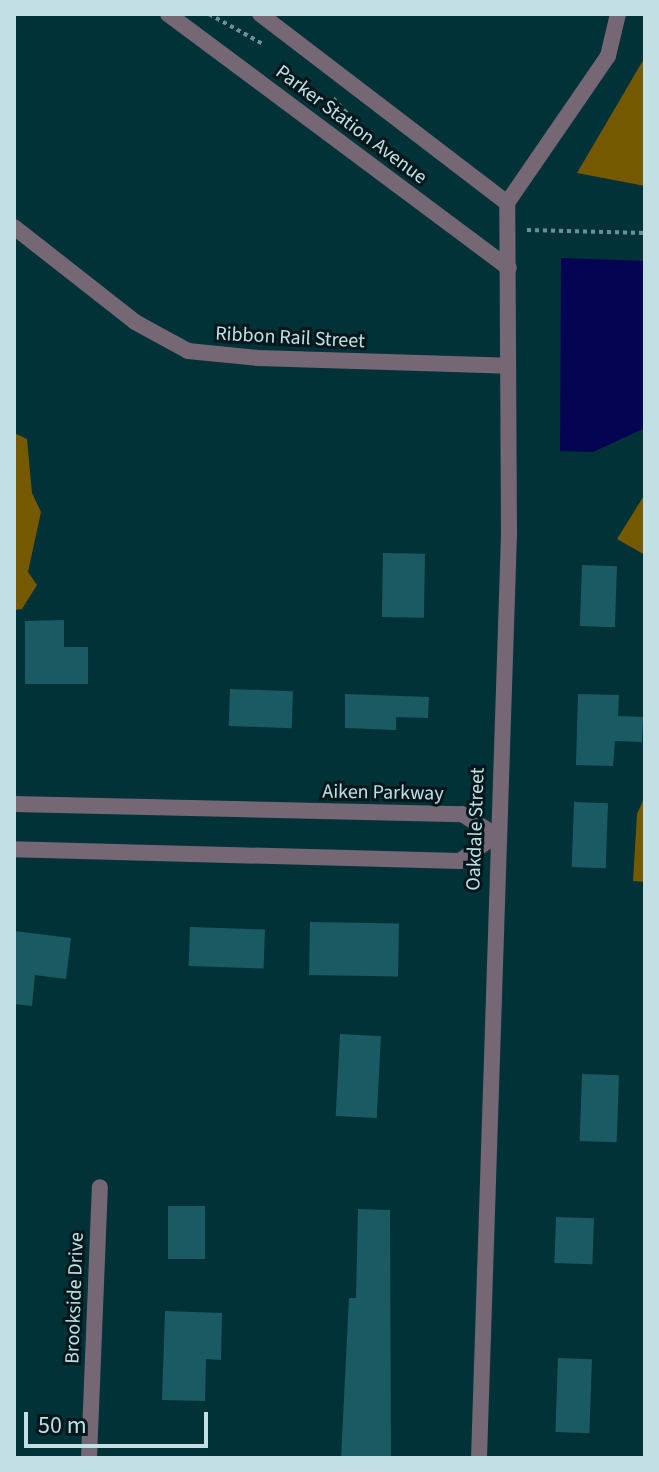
<!DOCTYPE html>
<html>
<head>
<meta charset="utf-8">
<style>
  body { margin:0 }
  #map { position:relative; width:659px; height:1472px; overflow:hidden; background:#003238; font-family:"Source Sans 3",sans-serif }
  div>[style] { position:absolute }
  [style*='--x'] { left:calc(var(--x)*1px); top:calc(var(--y)*1px); width:calc(var(--w)*1px); rotate:calc(var(--a)*1deg) }
  .forest>* { inset:0; background:#755900 }
  .water>* { inset:0; background:#040452 }
  .building>* { inset:0; background:#1a5b63; transform-origin:0 0 }
  .path>* { height:4px; margin-top:-2px; transform-origin:0; background:repeating-linear-gradient(90deg,#6a9196 0 4px,transparent 0 8px) }
  .minor>* { height:16px; margin:-8px; padding:0 8px; transform-origin:8px; border-radius:8px; background:#766775 }
  span { translate:-50% -50%; white-space:nowrap; text-align:center; line-height:1.15; -webkit-text-stroke:6px #00171b; paint-order:stroke }
  .street-label { font-size:20px; color:#c2e0e4 }
  .frame { position:absolute; inset:0; border:16px solid #c2e0e4; pointer-events:none }
  .scale { position:absolute; left:24px; top:1412px; width:184px; height:36px; box-sizing:border-box; border:4px solid #c2e0e4; border-top:0; padding-left:10px; font-size:24px; line-height:28px; white-space:nowrap; color:#c2e0e4; -webkit-text-stroke:6px #00171b; paint-order:stroke }
</style>
</head>
<body>
<div id="map">
  <div class="forest">
    <i style="clip-path:polygon(645px 57px,645px 186px,577px 173px)"></i>
    <i style="clip-path:polygon(14px 433px,27px 439px,32px 493px,41px 512px,28px 572px,37px 585px,22px 609px,14px 610px)"></i>
    <i style="clip-path:polygon(645px 494px,645px 555px,617px 539px)"></i>
    <i style="clip-path:polygon(645px 796px,645px 882px,633px 881px,637px 814px)"></i>
  </div>
  <div class="water">
    <i style="clip-path:polygon(561px 258px,645px 261px,645px 428px,593px 452px,560px 451px)"></i>
  </div>
  <div class="building">
    <i style="left:383px;top:553px;width:42px;height:64px;rotate:1deg"></i>
    <i style="left:582px;top:565px;width:35px;height:61px;rotate:2deg"></i>
    <i style="clip-path:polygon(64px 620px,64px 647px,88px 647px,88px 684px,25px 684px,25px 621px)"></i>
    <i style="left:230px;top:689px;width:63px;height:37px;rotate:2deg"></i>
    <i style="clip-path:polygon(345px 694px,429px 697px,428px 718px,396px 717px,396px 730px,345px 728px)"></i>
    <i style="clip-path:polygon(578px 694px,619px 695px,618px 716px,643px 717px,642px 742px,615px 741px,613px 766px,576px 765px)"></i>
    <i style="left:574px;top:802px;width:34px;height:65px;rotate:2deg"></i>
    <i style="left:310px;top:922px;width:89px;height:53px;rotate:1deg"></i>
    <i style="left:190px;top:927px;width:75px;height:39px;rotate:2deg"></i>
    <i style="clip-path:polygon(14px 931px,71px 938px,66px 979px,35px 975px,32px 1006px,14px 1004px)"></i>
    <i style="left:340px;top:1034px;width:41px;height:82px;rotate:3deg"></i>
    <i style="left:582px;top:1074px;width:37px;height:67px;rotate:2deg"></i>
    <i style="left:168px;top:1206px;width:37px;height:53px"></i>
    <i style="clip-path:polygon(358px 1209px,390px 1210px,391px 1458px,341px 1458px,349px 1298px,356px 1298px)"></i>
    <i style="left:556px;top:1217px;width:38px;height:46px;rotate:2deg"></i>
    <i style="clip-path:polygon(165px 1311px,222px 1313px,221px 1360px,206px 1359px,205px 1401px,162px 1400px)"></i>
    <i style="left:558px;top:1358px;width:34px;height:74px;rotate:2deg"></i>
  </div>
  <div class="path">
    <i style="--x:209;--y:14;--w:62;--a:29.1"></i>
    <i style="--x:333;--y:98;--w:52;--a:47.4"></i>
    <i style="--x:527;--y:230;--w:118;--a:1.5"></i>
  </div>
  <div class="minor">
    <i style="--x:168;--y:14;--w:425;--a:36.7"></i>
    <i style="--x:260;--y:14;--w:311;--a:37.4"></i>
    <i style="--x:507;--y:203;--w:178;--a:-55.5"></i>
    <i style="--x:608;--y:56;--w:43;--a:-76.6"></i>
    <i style="--x:14;--y:227;--w:154;--a:38.1"></i>
    <i style="--x:135;--y:322;--w:60;--a:28.7"></i>
    <i style="--x:188;--y:351;--w:70;--a:5.7"></i>
    <i style="--x:258;--y:358;--w:250;--a:1.8"></i>
    <i style="--x:14;--y:804;--w:448;--a:1.3"></i>
    <i style="--x:462;--y:814;--w:40;--a:32"></i>
    <i style="--x:496;--y:835;--w:44;--a:144.2"></i>
    <i style="--x:460;--y:861;--w:446;--a:-178.5"></i>
    <i style="--x:89;--y:1458;--w:271;--a:-87.7"></i>
    <i style="--x:479;--y:1458;--w:923;--a:-88.14"></i>
    <i style="--x:509;--y:535;--w:332;--a:-90.3"></i>
  </div>
  <div class="street-label">
    <span style="left:351px;top:125px;rotate:37deg">Parker Station Avenue</span>
    <span style="left:290px;top:338px;rotate:3deg">Ribbon Rail Street</span>
    <span style="left:383px;top:793px;rotate:1deg">Aiken Parkway</span>
    <span style="left:476px;top:829px;rotate:-88deg">Oakdale Street</span>
    <span style="left:75px;top:1298px;rotate:-88deg">Brookside Drive</span>
  </div>
  <div class="frame"></div>
  <div class="scale">50 m</div>
</div>
</body>
</html>
